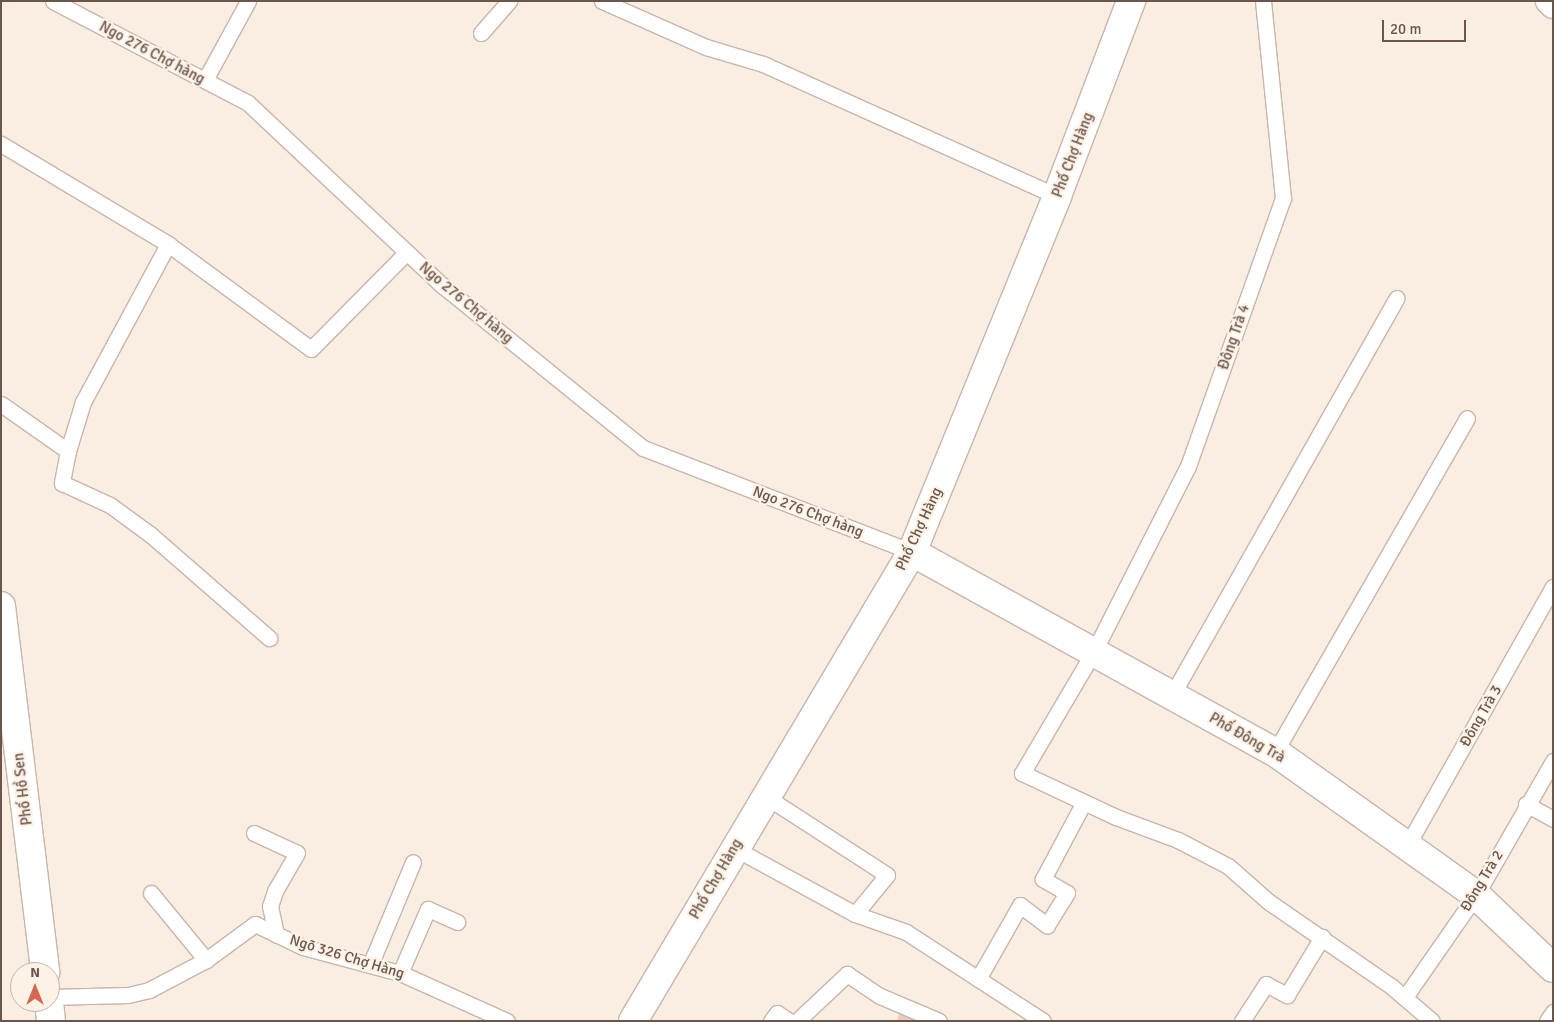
<!DOCTYPE html>
<html>
<head>
<meta charset="utf-8">
<style>
  body { margin:0 }
  #map { position:relative; width:1554px; height:1022px; overflow:hidden; background:#f9eee1; font-family:Signika,sans-serif }
  div>[style] { position:absolute }
  [style*='--x'] { left:calc(var(--x)*1px); top:calc(var(--y)*1px); width:calc(var(--w)*1px); rotate:calc(var(--a)*1deg) }
  .building>* { inset:0; background:#ebcbbc }
  .roads { filter:drop-shadow(1px 0 #c8b5aa) drop-shadow(-1px 0 #c8b5aa) drop-shadow(0 1px #c8b5aa) drop-shadow(0 -1px #c8b5aa) }
  .service>* { height:15px; margin:-7.5px; padding:0 7.5px; transform-origin:7.5px; border-radius:7.5px; background:#fff }
  .minor>* { height:28px; margin:-14px; padding:0 14px; transform-origin:14px; border-radius:14px; background:#fff }
  .tertiary>* { height:28px; margin:-14px; padding:0 14px; transform-origin:14px; border-radius:14px; background:#fff }
  .secondary>* { height:28px; margin:-14px; padding:0 14px; transform-origin:14px; border-radius:14px; background:#fff }
  span { translate:-50% -50%; white-space:nowrap; text-align:center; line-height:1.15; -webkit-text-stroke:4.5px #fdf2e6; paint-order:stroke }
  .street-label { font-size:15px; color:#6d554b }
  .frame { position:absolute; inset:0; border:2px solid #6d554b; pointer-events:none }
  .north { position:absolute; left:10px; top:962px; width:50px; height:50px; box-sizing:border-box; background:#fdf2e6; border:1px solid #c3b3a8; border-radius:50%; rotate:0deg; font-size:14px; font-weight:700; line-height:20px; text-align:center; color:#6d554b }
  .north::after { content:''; display:block; margin:auto; width:18px; height:22px; background:#d76752; clip-path:polygon(50% 0,100% 100%,50% 72%,0 100%) }
  .scale { position:absolute; left:1382px; top:20px; width:84px; height:22px; box-sizing:border-box; border:2px solid #6d554b; border-top:0; padding-left:6px; font-size:15px; line-height:18px; white-space:nowrap; color:#6d554b; -webkit-text-stroke:4px #fdf2e6; paint-order:stroke }
</style>
</head>
<body>
<div id="map">
  <div class="building">
    <i style="clip-path:polygon(900px 1012px,919px 1021px,897px 1021px)"></i>
  </div>
  <div class="roads">
    <div class="service">
      <i style="--x:53;--y:1;--w:220;--a:27.6"></i>
      <i style="--x:248;--y:103;--w:267;--a:43.2"></i>
      <i style="--x:443;--y:286;--w:257;--a:39"></i>
      <i style="--x:643;--y:448;--w:288;--a:21.1"></i>
      <i style="--x:602;--y:1;--w:114;--a:23.9"></i>
      <i style="--x:706;--y:47;--w:59;--a:16.6"></i>
      <i style="--x:763;--y:64;--w:322;--a:24.2"></i>
      <i style="--x:1263;--y:1;--w:198;--a:84.2"></i>
      <i style="--x:1283;--y:198;--w:284;--a:109.5"></i>
      <i style="--x:1188;--y:466;--w:208;--a:116.9"></i>
      <i style="--x:1094;--y:651;--w:142;--a:120.5"></i>
      <i style="--x:1022;--y:773;--w:104;--a:25.1"></i>
      <i style="--x:1116;--y:817;--w:66;--a:20.4"></i>
      <i style="--x:1178;--y:840;--w:56;--a:27.5"></i>
      <i style="--x:1228;--y:866;--w:55;--a:41.3"></i>
      <i style="--x:1269;--y:902;--w:150;--a:34.6"></i>
      <i style="--x:1392;--y:987;--w:52;--a:40.4"></i>
      <i style="--x:481;--y:33;--w:43;--a:-48.8"></i>
      <i style="--x:205;--y:80;--w:90;--a:-61.4"></i>
      <i style="--x:1;--y:144;--w:195;--a:30.9"></i>
      <i style="--x:168;--y:244;--w:177;--a:36.3"></i>
      <i style="--x:311;--y:349;--w:136;--a:-45.3"></i>
      <i style="--x:1;--y:404;--w:82;--a:35"></i>
      <i style="--x:68;--y:451;--w:33;--a:101"></i>
      <i style="--x:62;--y:483;--w:53;--a:24.6"></i>
      <i style="--x:110;--y:505;--w:51;--a:36.2"></i>
      <i style="--x:151;--y:535;--w:157;--a:41.1"></i>
      <i style="--x:68;--y:451;--w:51;--a:-73"></i>
      <i style="--x:83;--y:402;--w:179;--a:-61.7"></i>
      <i style="--x:1172;--y:695;--w:456;--a:-60.5"></i>
      <i style="--x:1275;--y:752;--w:385;--a:-60.1"></i>
      <i style="--x:765;--y:796;--w:145;--a:32.9"></i>
      <i style="--x:887;--y:875;--w:50;--a:129.4"></i>
      <i style="--x:1526;--y:804;--w:31;--a:29"></i>
      <i style="--x:254;--y:833;--w:47;--a:24.9"></i>
      <i style="--x:297;--y:853;--w:44;--a:120.1"></i>
      <i style="--x:275;--y:891;--w:16;--a:108"></i>
      <i style="--x:270;--y:906;--w:29;--a:78"></i>
      <i style="--x:1408;--y:844;--w:295;--a:-60.6"></i>
      <i style="--x:734;--y:848;--w:138;--a:28.6"></i>
      <i style="--x:855;--y:914;--w:54;--a:19.4"></i>
      <i style="--x:906;--y:932;--w:163;--a:33"></i>
      <i style="--x:151;--y:893;--w:87;--a:50.6"></i>
      <i style="--x:371;--y:963;--w:109;--a:-67.4"></i>
      <i style="--x:400;--y:973;--w:70;--a:-66.4"></i>
      <i style="--x:428;--y:909;--w:32;--a:24"></i>
      <i style="--x:978;--y:979;--w:85;--a:-60.4"></i>
      <i style="--x:1020;--y:905;--w:34;--a:37"></i>
      <i style="--x:1047;--y:925;--w:38;--a:-58"></i>
      <i style="--x:1067;--y:893;--w:28;--a:-150"></i>
      <i style="--x:1043;--y:879;--w:87;--a:-62"></i>
      <i style="--x:50;--y:997;--w:78;--a:-1.5"></i>
      <i style="--x:128;--y:995;--w:22;--a:-13"></i>
      <i style="--x:149;--y:990;--w:64;--a:-27.8"></i>
      <i style="--x:206;--y:960;--w:61;--a:-36.3"></i>
      <i style="--x:255;--y:924;--w:53;--a:25.6"></i>
      <i style="--x:303;--y:947;--w:100;--a:15"></i>
      <i style="--x:400;--y:973;--w:117;--a:24.2"></i>
      <i style="--x:1405;--y:997;--w:124;--a:-55.2"></i>
      <i style="--x:1476;--y:895;--w:155;--a:-60.1"></i>
      <i style="--x:771;--y:1021;--w:10;--a:-53"></i>
      <i style="--x:777;--y:1013;--w:14;--a:34"></i>
      <i style="--x:797;--y:1021;--w:69;--a:-43.2"></i>
      <i style="--x:847;--y:974;--w:40;--a:34"></i>
      <i style="--x:880;--y:996;--w:64;--a:23"></i>
      <i style="--x:1242;--y:1021;--w:44;--a:-57"></i>
      <i style="--x:1266;--y:984;--w:24;--a:28"></i>
      <i style="--x:1287;--y:995;--w:68;--a:-58.9"></i>
      <i style="--x:1547;--y:1021;--w:11;--a:-56"></i>
    </div>
    <div class="minor">
      <i style="--x:912;--y:552;--w:414;--a:28.9"></i>
      <i style="--x:1275;--y:752;--w:247;--a:35.4"></i>
      <i style="--x:1476;--y:895;--w:106;--a:43.5"></i>
    </div>
    <div class="tertiary">
      <i style="--x:1550;--y:1;--w:4;--a:45"></i>
      <i style="--x:633;--y:1021;--w:546;--a:-59.25"></i>
      <i style="--x:912;--y:552;--w:384;--a:-67.8"></i>
      <i style="--x:1057;--y:196;--w:209;--a:-69.2"></i>
    </div>
    <div class="secondary">
      <i style="--x:1;--y:606;--w:369;--a:83.1"></i>
      <i style="--x:49;--y:1002;--w:19;--a:84"></i>
    </div>
  </div>
  <div class="street-label">
    <span style="left:152px;top:53px;rotate:28deg">Ngo 276 Chợ hàng</span>
    <span style="left:1073px;top:155px;rotate:-69deg">Phố Chợ Hàng</span>
    <span style="left:466px;top:303px;rotate:40deg">Ngo 276 Chợ hàng</span>
    <span style="left:1234px;top:337px;rotate:-71deg">Đông Trà 4</span>
    <span style="left:808px;top:512px;rotate:21deg">Ngo 276 Chợ hàng</span>
    <span style="left:919px;top:529px;rotate:-65deg">Phố Chợ Hàng</span>
    <span style="left:1481px;top:716px;rotate:-60deg">Đông Trà 3</span>
    <span style="left:1247px;top:738px;rotate:30deg">Phố Đông Trà</span>
    <span style="left:23px;top:789px;rotate:-97deg">Phố Hồ Sen</span>
    <span style="left:716px;top:879px;rotate:-60deg">Phố Chợ Hàng</span>
    <span style="left:1482px;top:881px;rotate:-59deg">Đông Trà 2</span>
    <span style="left:347px;top:957px;rotate:17deg">Ngõ 326 Chợ Hàng</span>
  </div>
  <div class="frame"></div>
  <div class="north">N</div>
  <div class="scale">20 m</div>
</div>
</body>
</html>
